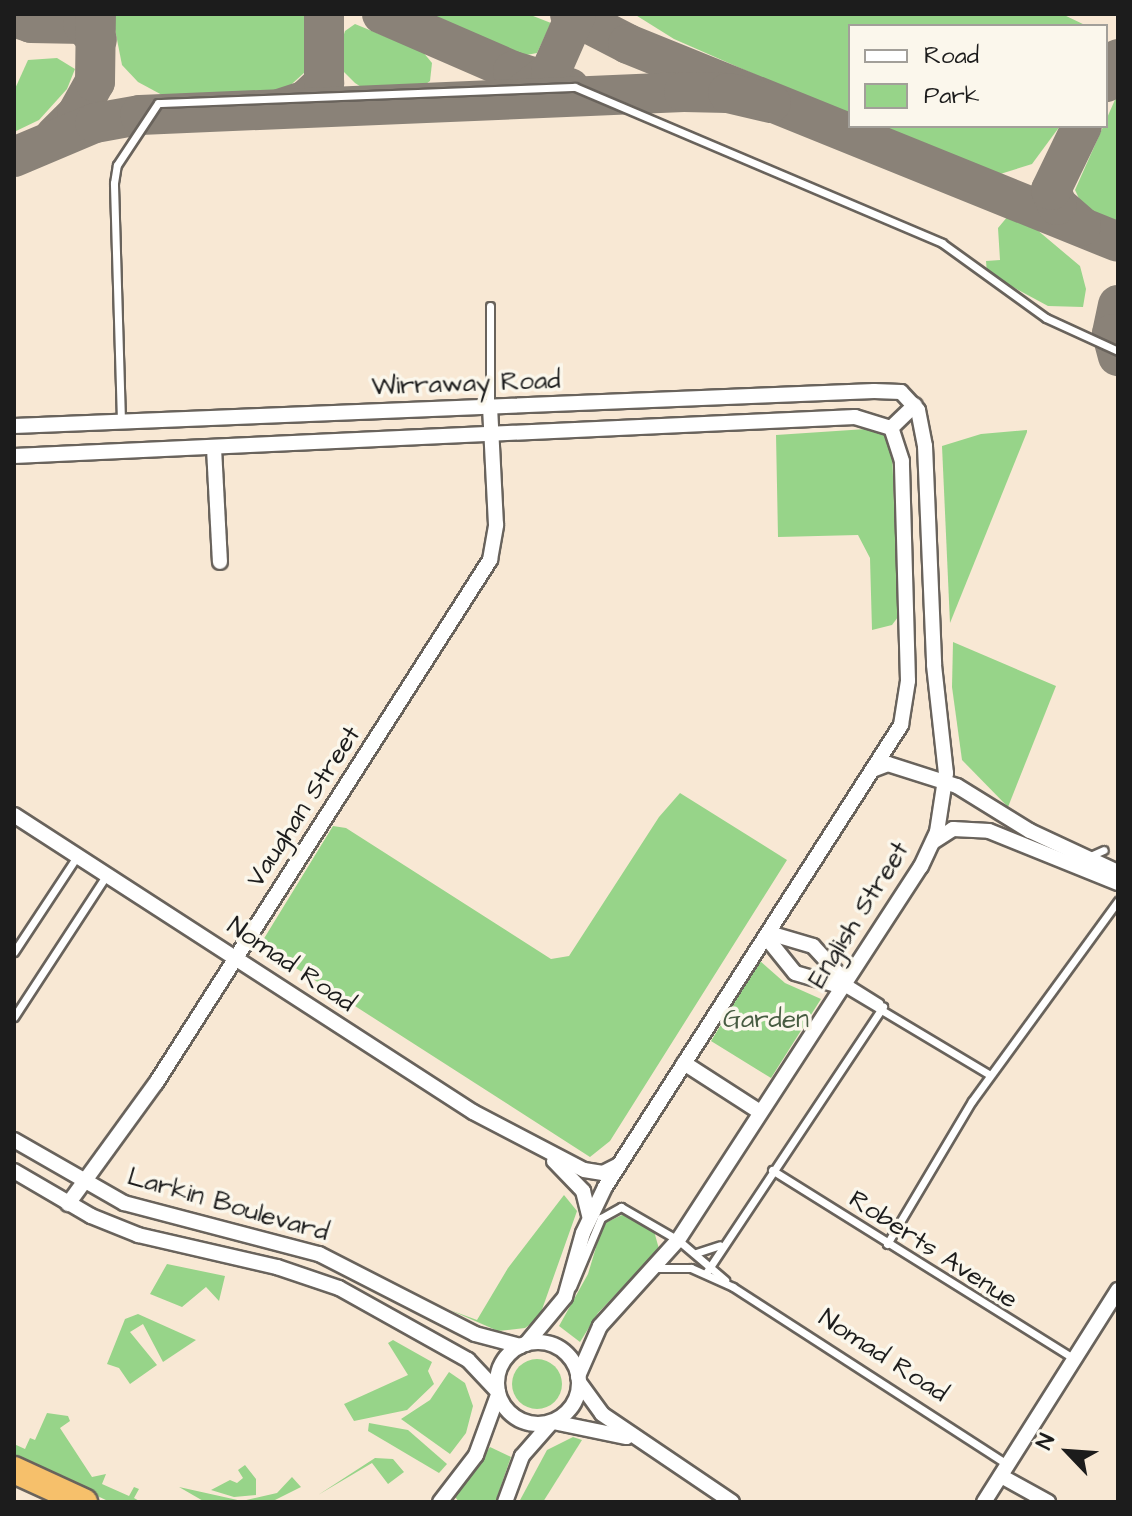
<!DOCTYPE html>
<html>
<head>
<meta charset="utf-8">
<style>
  body { margin:0 }
  #map { position:relative; width:1132px; height:1516px; overflow:hidden; background:#f8e8d4; font-family:"Architects Daughter",sans-serif }
  div>[style] { position:absolute }
  [style*='--x'] { left:calc(var(--x)*1px); top:calc(var(--y)*1px); width:calc(var(--w)*1px); rotate:calc(var(--a)*1deg) }
  .green>* { inset:0; background:#97d489 }
  .round { border-radius:50% }
  .taxiway>* { height:40px; margin:-20px; padding:0 20px; transform-origin:20px; border-radius:20px; background:#8a8278 }
  .roads { filter:drop-shadow(2px 0 #69635c) drop-shadow(-2px 0 #69635c) drop-shadow(0 2px #69635c) drop-shadow(0 -2px #69635c) }
  .service>* { height:7px; margin:-3.5px; padding:0 3.5px; transform-origin:3.5px; border-radius:3.5px; background:#fff }
  .minor>* { height:14px; margin:-7px; padding:0 7px; transform-origin:7px; border-radius:7px; background:#fff }
  .minor>.ring { margin:-7px; padding:0; box-sizing:content-box; background:none; border:14px solid #fff; border-radius:50% }
  .motorway>* { height:26px; margin:-13px; padding:0 13px; transform-origin:13px; border-radius:13px; background:#f6c06b }
  span { translate:-50% -50%; white-space:nowrap; text-align:center; line-height:1.15; -webkit-text-stroke:7px #fbf7ec; paint-order:stroke }
  .street-label { font-size:26px; color:#1c1c1c }
  .park-label { font-size:26px; color:#475c42 }
  .frame { position:absolute; inset:0; border:16px solid #1c1c1c; pointer-events:none }
  .legend { position:absolute; left:848px; top:24px; width:260px; height:104px; box-sizing:border-box; background:#fbf7ec; border:2px solid #a29f99; margin:0; padding:10px 14px; list-style:none; font-size:24px; color:#1c1c1c }
  .legend li { display:flex; align-items:center; gap:16px; height:40px }
  .legend b { width:40px; border:2px solid #a29f99 }
  .north { position:absolute; left:1028px; top:1412px; width:80px; height:80px; -webkit-text-stroke:6px #fbf7ec; paint-order:stroke; rotate:295deg; font-size:22px; font-weight:700; line-height:32px; text-align:center; color:#1c1c1c }
  .north::after { content:''; display:block; margin:auto; width:28px; height:36px; background:#1c1c1c; clip-path:polygon(50% 0,100% 100%,50% 72%,0 100%) }
</style>
</head>
<body>
<div id="map">
  <div class="green">
    <i style="clip-path:polygon(112px 14px,304px 14px,305px 72px,282px 93px,164px 96px,138px 82px,122px 65px)"></i>
    <i style="clip-path:polygon(425px 14px,528px 14px,551px 23px,537px 53px,521px 56px)"></i>
    <i style="clip-path:polygon(634px 14px,1062px 14px,1087px 26px,850px 26px,850px 116px,674px 39px)"></i>
    <i style="clip-path:polygon(355px 24px,423px 52px,432px 63px,430px 81px,419px 89px,366px 90px,355px 83px,344px 72px,340px 47px,345px 31px)"></i>
    <i style="clip-path:polygon(57px 58px,75px 69px,67px 89px,39px 120px,14px 132px,14px 91px,28px 60px)"></i>
    <i style="clip-path:polygon(1118px 93px,1118px 233px,1084px 209px,1075px 190px)"></i>
    <i style="clip-path:polygon(874px 126px,1060px 126px,1032px 164px,997px 175px)"></i>
    <i style="clip-path:polygon(1008px 216px,1036px 229px,1080px 266px,1086px 289px,1083px 307px,1048px 306px,987px 273px,986px 261px,1000px 260px,998px 228px)"></i>
    <i style="clip-path:polygon(866px 429px,883px 433px,892px 448px,898px 617px,892px 625px,872px 630px,870px 558px,858px 535px,778px 537px,776px 435px)"></i>
    <i style="clip-path:polygon(1027px 430px,1027px 432px,950px 623px,942px 446px,981px 434px)"></i>
    <i style="clip-path:polygon(953px 642px,1056px 686px,1008px 807px,962px 760px,952px 687px)"></i>
    <i style="clip-path:polygon(680px 793px,787px 860px,610px 1141px,590px 1157px,260px 945px,333px 826px,346px 828px,551px 959px,569px 956px,659px 817px)"></i>
    <i style="clip-path:polygon(760px 961px,785px 983px,821px 999px,771px 1078px,711px 1041px)"></i>
    <i style="clip-path:polygon(564px 1195px,577px 1211px,539px 1318px,525px 1328px,498px 1331px,450px 1310px,477px 1320px,508px 1268px)"></i>
    <i style="clip-path:polygon(624px 1214px,654px 1231px,659px 1249px,598px 1313px,580px 1342px,559px 1326px,588px 1274px,603px 1224px)"></i>
    <i style="clip-path:polygon(167px 1264px,225px 1276px,219px 1301px,206px 1287px,182px 1307px,150px 1294px)"></i>
    <i style="clip-path:polygon(138px 1314px,196px 1340px,163px 1362px,143px 1324px,130px 1332px,157px 1365px,130px 1384px,119px 1368px,107px 1364px,125px 1319px)"></i>
    <i style="clip-path:polygon(393px 1340px,432px 1362px,428px 1371px,434px 1384px,407px 1410px,354px 1421px,344px 1404px,408px 1375px,388px 1343px)"></i>
    <i class="round" style="left:512px;top:1359px;width:50px;height:50px"></i>
    <i style="clip-path:polygon(449px 1372px,465px 1383px,473px 1406px,466px 1433px,450px 1454px,401px 1419px,430px 1400px)"></i>
    <i style="clip-path:polygon(47px 1413px,68px 1416px,70px 1421px,60px 1428px,92px 1477px,106px 1474px,102px 1484px,129px 1496px,134px 1487px,139px 1489px,134px 1498px,141px 1502px,110px 1502px,14px 1456px,14px 1444px,25px 1449px,30px 1438px,35px 1440px)"></i>
    <i style="clip-path:polygon(369px 1423px,408px 1430px,447px 1464px,439px 1473px,368px 1431px)"></i>
    <i style="clip-path:polygon(573px 1437px,582px 1440px,543px 1502px,519px 1502px,547px 1450px)"></i>
    <i style="clip-path:polygon(490px 1447px,511px 1457px,496px 1500px,459px 1502px,455px 1497px)"></i>
    <i style="clip-path:polygon(375px 1458px,393px 1459px,404px 1472px,388px 1484px,372px 1463px,318px 1495px)"></i>
    <i style="clip-path:polygon(245px 1465px,256px 1479px,256px 1495px,234px 1497px,211px 1490px,230px 1480px,237px 1483px,243px 1478px,238px 1470px)"></i>
    <i style="clip-path:polygon(292px 1477px,301px 1487px,271px 1502px,205px 1502px,179px 1487px,242px 1501px,277px 1493px)"></i>
  </div>
  <div class="taxiway">
    <i style="--x:382;--y:14;--w:143;--a:23.5"></i>
    <i style="--x:513;--y:71;--w:59;--a:16.6"></i>
    <i style="--x:570;--y:14;--w:65;--a:27.3"></i>
    <i style="--x:628;--y:44;--w:528;--a:22"></i>
    <i style="--x:14;--y:17;--w:18;--a:19"></i>
    <i style="--x:31;--y:23;--w:52;--a:1.1"></i>
    <i style="--x:83;--y:24;--w:21;--a:49"></i>
    <i style="--x:1106;--y:82;--w:26;--a:-62"></i>
    <i style="--x:522;--y:94;--w:37;--a:-38"></i>
    <i style="--x:551;--y:71;--w:62;--a:-66.3"></i>
    <i style="--x:282;--y:108;--w:25;--a:-18"></i>
    <i style="--x:306;--y:100;--w:25;--a:-43"></i>
    <i style="--x:324;--y:83;--w:69;--a:-90"></i>
    <i style="--x:55;--y:136;--w:31;--a:-45"></i>
    <i style="--x:77;--y:114;--w:37;--a:-61"></i>
    <i style="--x:95;--y:82;--w:68;--a:-89.2"></i>
    <i style="--x:14;--y:157;--w:88;--a:-22.8"></i>
    <i style="--x:95;--y:123;--w:46;--a:-10.1"></i>
    <i style="--x:140;--y:115;--w:544;--a:-2.42"></i>
    <i style="--x:684;--y:92;--w:44;--a:1.3"></i>
    <i style="--x:728;--y:93;--w:44;--a:13.1"></i>
    <i style="--x:1081;--y:226;--w:32;--a:-139"></i>
    <i style="--x:1057;--y:205;--w:16;--a:-112"></i>
    <i style="--x:1051;--y:190;--w:71;--a:-64.2"></i>
    <i style="--x:1118;--y:305;--w:30;--a:102"></i>
    <i style="--x:1112;--y:334;--w:23;--a:75"></i>
  </div>
  <div class="roads">
    <div class="service">
      <i style="--x:490;--y:306;--w:101;--a:90"></i>
      <i style="--x:121;--y:421;--w:238;--a:-91.7"></i>
      <i style="--x:114;--y:183;--w:18;--a:-81"></i>
      <i style="--x:117;--y:165;--w:74;--a:-56.5"></i>
      <i style="--x:158;--y:103;--w:417;--a:-2.2"></i>
      <i style="--x:575;--y:87;--w:399;--a:23"></i>
      <i style="--x:942;--y:243;--w:128;--a:35.8"></i>
      <i style="--x:1046;--y:318;--w:79;--a:24.6"></i>
      <i style="--x:1088;--y:857;--w:17;--a:-24"></i>
      <i style="--x:14;--y:952;--w:116;--a:-56.6"></i>
      <i style="--x:846;--y:982;--w:39;--a:32"></i>
      <i style="--x:843;--y:987;--w:171;--a:30.9"></i>
      <i style="--x:14;--y:1017;--w:168;--a:-56.9"></i>
      <i style="--x:772;--y:1170;--w:356;--a:32"></i>
      <i style="--x:887;--y:1244;--w:166;--a:-59.3"></i>
      <i style="--x:972;--y:1101;--w:248;--a:-53.9"></i>
      <i style="--x:696;--y:1253;--w:25;--a:-18"></i>
      <i style="--x:657;--y:1268;--w:34;--a:0"></i>
      <i style="--x:691;--y:1268;--w:46;--a:24.3"></i>
      <i style="--x:733;--y:1287;--w:328;--a:32.9"></i>
      <i style="--x:706;--y:1273;--w:320;--a:-56.4"></i>
      <i style="--x:572;--y:1287;--w:75;--a:-67.2"></i>
      <i style="--x:601;--y:1218;--w:23;--a:-29"></i>
      <i style="--x:621;--y:1207;--w:66;--a:30.1"></i>
      <i style="--x:678;--y:1240;--w:62;--a:40.4"></i>
    </div>
    <div class="minor">
      <i style="--x:14;--y:426;--w:861;--a:-2.33"></i>
      <i style="--x:874;--y:391;--w:27;--a:2"></i>
      <i style="--x:901;--y:392;--w:25;--a:47"></i>
      <i style="--x:918;--y:410;--w:37;--a:79"></i>
      <i style="--x:925;--y:446;--w:219;--a:87.6"></i>
      <i style="--x:934;--y:665;--w:109;--a:83.7"></i>
      <i style="--x:946;--y:773;--w:60;--a:98.7"></i>
      <i style="--x:937;--y:832;--w:38;--a:115"></i>
      <i style="--x:921;--y:866;--w:446;--a:123"></i>
      <i style="--x:678;--y:1240;--w:116;--a:132.2"></i>
      <i style="--x:600;--y:1326;--w:55;--a:113.7"></i>
      <i style="--x:891;--y:428;--w:33;--a:-44"></i>
      <i style="--x:214;--y:448;--w:114;--a:87"></i>
      <i style="--x:14;--y:456;--w:842;--a:-2.66"></i>
      <i style="--x:855;--y:417;--w:38;--a:17"></i>
      <i style="--x:875;--y:769;--w:14;--a:-21"></i>
      <i style="--x:888;--y:764;--w:72;--a:17.7"></i>
      <i style="--x:957;--y:786;--w:86;--a:31.7"></i>
      <i style="--x:1030;--y:831;--w:97;--a:25"></i>
      <i style="--x:14;--y:815;--w:547;--a:32.91"></i>
      <i style="--x:473;--y:1112;--w:125;--a:27.6"></i>
      <i style="--x:584;--y:1170;--w:19;--a:9"></i>
      <i style="--x:603;--y:1173;--w:16;--a:-27"></i>
      <i style="--x:933;--y:842;--w:24;--a:-33"></i>
      <i style="--x:953;--y:829;--w:36;--a:3"></i>
      <i style="--x:989;--y:831;--w:139;--a:22"></i>
      <i style="--x:769;--y:933;--w:46;--a:16.5"></i>
      <i style="--x:813;--y:946;--w:49;--a:47.5"></i>
      <i style="--x:766;--y:937;--w:46;--a:51.1"></i>
      <i style="--x:795;--y:973;--w:50;--a:16.3"></i>
      <i style="--x:684;--y:1063;--w:90;--a:32.8"></i>
      <i style="--x:14;--y:1140;--w:127;--a:29.8"></i>
      <i style="--x:124;--y:1203;--w:202;--a:14.7"></i>
      <i style="--x:319;--y:1254;--w:175;--a:27.1"></i>
      <i style="--x:475;--y:1334;--w:47;--a:14.9"></i>
      <i style="--x:554;--y:1161;--w:42;--a:46"></i>
      <i style="--x:583;--y:1191;--w:25;--a:76"></i>
      <i style="--x:14;--y:1171;--w:89;--a:30.3"></i>
      <i style="--x:91;--y:1216;--w:51;--a:22"></i>
      <i style="--x:138;--y:1235;--w:143;--a:13"></i>
      <i style="--x:277;--y:1267;--w:65;--a:18.7"></i>
      <i style="--x:339;--y:1288;--w:148;--a:29.2"></i>
      <i style="--x:468;--y:1360;--w:44;--a:46.8"></i>
      <i style="--x:68;--y:1204;--w:150;--a:-54"></i>
      <i style="--x:156;--y:1083;--w:621;--a:-57.44"></i>
      <i style="--x:490;--y:560;--w:36;--a:-80"></i>
      <i style="--x:496;--y:525;--w:118;--a:-92.9"></i>
      <i class="ring" style="left:497px;top:1342px;width:68px;height:68px"></i>
      <i style="--x:526;--y:1344;--w:61;--a:-50.3"></i>
      <i style="--x:565;--y:1297;--w:66;--a:-74.3"></i>
      <i style="--x:583;--y:1233;--w:51;--a:-64.4"></i>
      <i style="--x:605;--y:1187;--w:549;--a:-57.35"></i>
      <i style="--x:901;--y:725;--w:45;--a:-81"></i>
      <i style="--x:908;--y:681;--w:220;--a:-91.6"></i>
      <i style="--x:902;--y:461;--w:35;--a:-108"></i>
      <i style="--x:579;--y:1382;--w:39;--a:54"></i>
      <i style="--x:602;--y:1414;--w:157;--a:34.1"></i>
      <i style="--x:553;--y:1422;--w:75;--a:11.6"></i>
      <i style="--x:1001;--y:1476;--w:54;--a:29"></i>
      <i style="--x:440;--y:1502;--w:59;--a:-52.5"></i>
      <i style="--x:476;--y:1455;--w:64;--a:-69.9"></i>
      <i style="--x:505;--y:1502;--w:49;--a:-69.7"></i>
      <i style="--x:522;--y:1456;--w:44;--a:-48.7"></i>
      <i style="--x:984;--y:1502;--w:251;--a:-57.7"></i>
    </div>
    <div class="motorway">
      <i style="--x:14;--y:1470;--w:77;--a:24.6"></i>
    </div>
  </div>
  <div class="street-label">
    <span style="left:466px;top:384px;rotate:-2deg">Wirraway Road</span>
    <span style="left:304px;top:807px;rotate:-57deg">Vaughan Street</span>
    <span style="left:859px;top:915px;rotate:-58deg">English Street</span>
    <span style="left:291px;top:965px;rotate:34deg">Nomad Road</span>
    <span style="left:228px;top:1205px;rotate:16deg">Larkin Boulevard</span>
    <span style="left:933px;top:1250px;rotate:33deg">Roberts Avenue</span>
    <span style="left:883px;top:1356px;rotate:33deg">Nomad Road</span>
  </div>
  <div class="park-label">
    <span style="left:766px;top:1020px">Garden</span>
  </div>
  <div class="frame"></div>
  <ul class="legend">
  <li><b style="height:10px;background:#fff"></b>Road</li>
  <li><b style="height:22px;background:#97d489"></b>Park</li>
  </ul>
  <div class="north">N</div>
</div>
</body>
</html>
